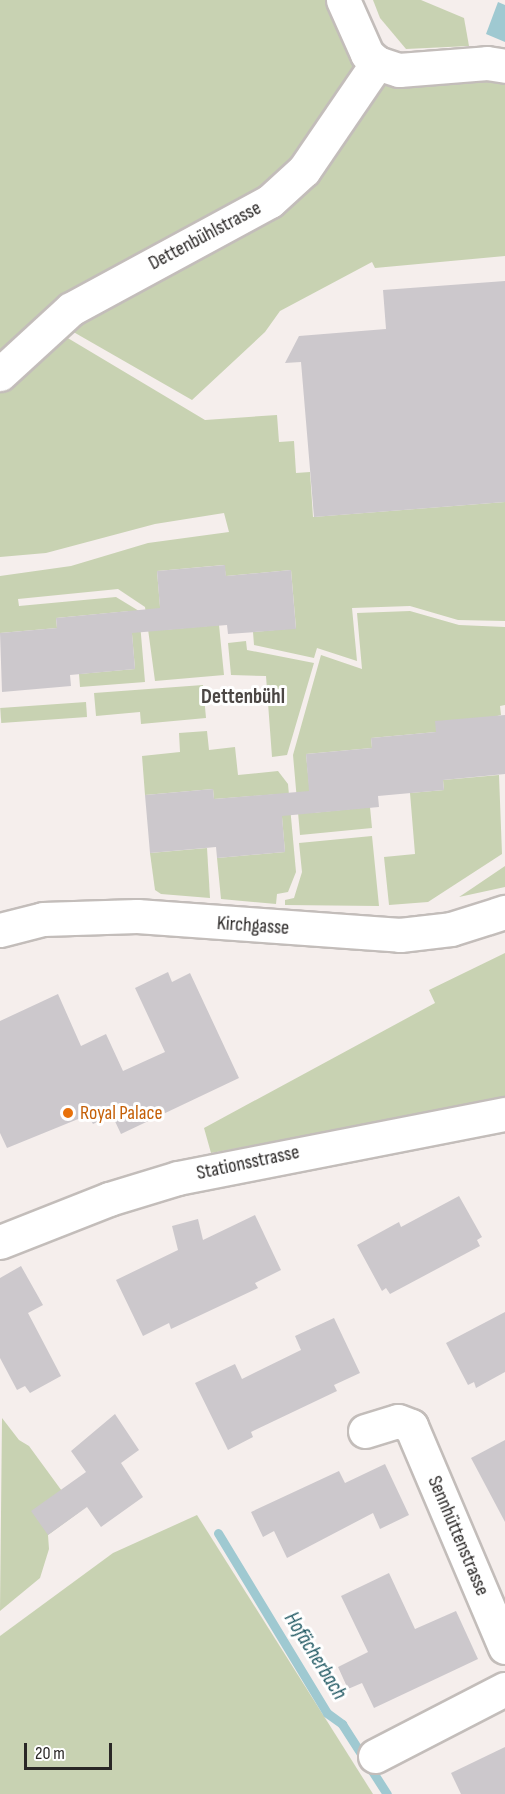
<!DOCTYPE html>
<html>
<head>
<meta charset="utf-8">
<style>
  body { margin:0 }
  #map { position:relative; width:505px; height:1794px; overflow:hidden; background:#f5eeec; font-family:"Sofia Sans Condensed",sans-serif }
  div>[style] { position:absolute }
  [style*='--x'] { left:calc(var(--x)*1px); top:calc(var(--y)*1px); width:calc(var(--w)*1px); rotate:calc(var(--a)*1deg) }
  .green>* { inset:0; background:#c8d2b2; transform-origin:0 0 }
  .water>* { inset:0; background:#9fc9d1 }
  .stream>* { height:9px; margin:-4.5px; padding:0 4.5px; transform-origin:4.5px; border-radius:4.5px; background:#9fc9d1 }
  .building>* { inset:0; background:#ccc8cc }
  .roads { filter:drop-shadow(2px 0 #c3bdba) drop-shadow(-2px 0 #c3bdba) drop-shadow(0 2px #c3bdba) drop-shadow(0 -2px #c3bdba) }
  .minor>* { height:33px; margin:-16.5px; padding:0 16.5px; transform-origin:16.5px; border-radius:16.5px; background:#fff }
  .dots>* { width:16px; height:16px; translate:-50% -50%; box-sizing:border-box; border:3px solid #fff; border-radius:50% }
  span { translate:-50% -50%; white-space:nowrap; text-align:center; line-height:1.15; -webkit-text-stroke:6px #fff; paint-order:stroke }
  .street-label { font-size:20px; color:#2a2726 }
  .food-label { font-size:20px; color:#c56008 }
  .left { translate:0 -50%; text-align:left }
  .neighbourhood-label { font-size:21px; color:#4c4745; font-weight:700 }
  .water-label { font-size:21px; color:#1d5660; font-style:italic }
  .scale { position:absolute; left:24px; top:1743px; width:88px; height:27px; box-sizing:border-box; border:3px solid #2a2726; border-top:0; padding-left:8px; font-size:18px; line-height:21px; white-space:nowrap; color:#2a2726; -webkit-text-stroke:4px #fff; paint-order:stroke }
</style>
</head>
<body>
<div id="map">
  <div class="green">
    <i style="clip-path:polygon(0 0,334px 0,362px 65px,303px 160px,0 366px)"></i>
    <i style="clip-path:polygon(373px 0,421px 0,464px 18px,469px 46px,406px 49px,380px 18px)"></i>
    <i style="clip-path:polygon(505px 78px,505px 256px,375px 268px,372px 262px,280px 311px,265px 332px,192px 400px,63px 326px,263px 213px,384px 79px)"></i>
    <i style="clip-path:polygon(56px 331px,205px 420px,277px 415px,279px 442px,294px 441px,296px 473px,310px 472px,313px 517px,505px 502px,505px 621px,458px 620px,410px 606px,352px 608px,357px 661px,317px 648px,314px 658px,254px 645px,253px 632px,296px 628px,291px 570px,226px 576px,224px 565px,157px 571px,162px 630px,219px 625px,224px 675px,155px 681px,145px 607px,118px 589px,18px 599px,19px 606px,116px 597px,139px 611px,145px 682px,80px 687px,79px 674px,135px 669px,130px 611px,56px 618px,57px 628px,0 633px,0 576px,71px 566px,148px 543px,229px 532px,224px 513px,155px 524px,46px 553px,0 557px,0 383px)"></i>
    <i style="clip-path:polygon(410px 611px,459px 625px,505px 627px,505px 705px,500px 706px,501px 715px,436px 732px,371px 738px,372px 748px,306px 754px,312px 813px,370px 807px,372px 828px,300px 835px,293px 755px,321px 655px,362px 669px,357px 613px)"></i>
    <i style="clip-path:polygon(246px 641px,247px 650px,314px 663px,287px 755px,272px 757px,266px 676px,231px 675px,228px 643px)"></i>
    <i style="clip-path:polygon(203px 685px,206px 718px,141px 724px,140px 712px,96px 716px,94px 693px)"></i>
    <i style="left:86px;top:702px;width:15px;height:86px;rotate:86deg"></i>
    <i style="clip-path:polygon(207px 731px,209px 750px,235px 747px,238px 775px,278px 771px,288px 784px,296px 872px,288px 892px,277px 894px,276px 904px,221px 899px,217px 858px,285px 852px,280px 794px,214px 799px,213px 789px,145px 795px,142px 756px,180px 752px,179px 733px)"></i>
    <i style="clip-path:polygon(499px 775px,502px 854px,428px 902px,389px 905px,384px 857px,415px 854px,410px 793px,444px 790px,443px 780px)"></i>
    <i style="clip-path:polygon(372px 836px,379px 906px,285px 905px,285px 900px,294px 898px,302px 872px,299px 843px)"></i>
    <i style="clip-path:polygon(207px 848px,210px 898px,161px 894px,155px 890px,150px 853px)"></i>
    <i style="clip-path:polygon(505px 866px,505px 887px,459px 897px,474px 887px)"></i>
    <i style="clip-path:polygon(505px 953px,505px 1099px,211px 1153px,204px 1128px,435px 1003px,429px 990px)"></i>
    <i style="clip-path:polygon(2px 1418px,19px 1440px,29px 1446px,78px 1513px,48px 1535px,49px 1549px,40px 1578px,0 1611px)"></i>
    <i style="clip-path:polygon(197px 1515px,373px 1794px,0 1794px,0 1636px,113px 1553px)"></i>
  </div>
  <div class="water">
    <i style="clip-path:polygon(498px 2px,505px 5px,505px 42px,486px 34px)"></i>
  </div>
  <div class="stream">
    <i style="--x:218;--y:1533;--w:210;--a:58.8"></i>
    <i style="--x:327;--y:1713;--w:19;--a:36"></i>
    <i style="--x:342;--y:1724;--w:83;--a:57.3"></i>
  </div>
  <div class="building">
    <i style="clip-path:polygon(505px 281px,505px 502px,314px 517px,301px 362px,285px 363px,299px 336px,386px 329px,383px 290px)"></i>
    <i style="clip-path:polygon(225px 565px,226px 576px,291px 570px,296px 629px,228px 634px,227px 625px,132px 633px,135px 669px,70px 675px,71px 686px,2px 692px,0 633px,57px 628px,56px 618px,160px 608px,157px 571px)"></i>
    <i style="clip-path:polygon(505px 715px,505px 774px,443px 780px,444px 790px,378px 796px,379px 807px,282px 816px,285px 852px,217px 858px,216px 847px,150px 853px,145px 795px,213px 789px,214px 799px,309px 791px,306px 754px,372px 748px,371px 738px,436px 732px,435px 721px)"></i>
    <i style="clip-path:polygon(168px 972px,172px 982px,190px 973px,239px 1078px,121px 1134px,112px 1115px,93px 1124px,88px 1115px,7px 1148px,0 1133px,0 1021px,58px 994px,81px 1046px,106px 1034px,123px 1071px,165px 1052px,135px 988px)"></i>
    <i style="clip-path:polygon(459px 1196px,482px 1237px,477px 1240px,480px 1246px,390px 1294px,386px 1288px,382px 1291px,357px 1245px,399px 1222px,401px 1227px)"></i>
    <i style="clip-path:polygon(255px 1215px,281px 1270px,255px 1283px,258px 1288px,171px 1329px,169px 1323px,143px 1336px,116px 1280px,178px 1250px,172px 1226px,198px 1219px,203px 1240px)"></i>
    <i style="clip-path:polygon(21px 1266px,43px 1305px,28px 1313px,61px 1376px,30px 1393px,25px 1386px,17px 1390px,0 1358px,0 1278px)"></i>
    <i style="clip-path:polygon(505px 1312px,505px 1372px,476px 1388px,474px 1382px,468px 1385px,446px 1343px)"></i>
    <i style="clip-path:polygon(334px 1318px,360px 1373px,334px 1385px,337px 1391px,251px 1432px,253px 1437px,228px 1450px,195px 1383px,235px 1364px,242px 1379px,301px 1350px,295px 1336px)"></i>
    <i style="clip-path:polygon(115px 1414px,139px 1450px,121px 1463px,143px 1497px,101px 1527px,87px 1507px,48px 1535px,31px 1511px,86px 1472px,71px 1451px)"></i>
    <i style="clip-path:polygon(505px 1440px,505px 1522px,471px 1458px)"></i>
    <i style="clip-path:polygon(385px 1464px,409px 1515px,380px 1529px,373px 1513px,287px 1558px,274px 1531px,263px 1537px,251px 1512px,339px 1471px,345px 1483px)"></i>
    <i style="clip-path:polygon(389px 1573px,415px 1629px,456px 1611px,478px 1659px,374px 1708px,362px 1683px,348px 1689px,338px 1667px,368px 1652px,341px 1596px)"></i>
    <i style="clip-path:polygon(505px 1747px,505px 1794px,461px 1794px,451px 1773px)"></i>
  </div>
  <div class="roads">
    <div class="minor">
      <i style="--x:343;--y:0;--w:59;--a:66"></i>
      <i style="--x:367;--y:54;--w:13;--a:42"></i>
      <i style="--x:377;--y:63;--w:23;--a:18"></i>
      <i style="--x:399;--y:70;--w:88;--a:-4.5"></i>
      <i style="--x:487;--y:63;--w:18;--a:9"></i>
      <i style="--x:0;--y:374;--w:96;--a:-42.5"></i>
      <i style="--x:71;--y:309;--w:226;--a:-28.5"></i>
      <i style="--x:270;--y:201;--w:46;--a:-42.4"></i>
      <i style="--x:304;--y:170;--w:130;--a:-55.7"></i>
      <i style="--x:0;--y:930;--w:44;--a:-14.3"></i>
      <i style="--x:43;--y:919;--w:94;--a:-1.8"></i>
      <i style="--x:137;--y:916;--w:264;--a:4.1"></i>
      <i style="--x:400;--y:935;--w:51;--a:-6.7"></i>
      <i style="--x:451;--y:929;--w:57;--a:-17.5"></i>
      <i style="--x:0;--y:1242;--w:117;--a:-21.5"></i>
      <i style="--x:109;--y:1199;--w:72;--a:-16.9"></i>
      <i style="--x:178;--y:1178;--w:333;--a:-11.1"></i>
      <i style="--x:365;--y:1431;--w:34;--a:-17"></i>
      <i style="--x:398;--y:1421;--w:14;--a:21"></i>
      <i style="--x:411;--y:1426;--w:240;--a:67"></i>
      <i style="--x:375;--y:1756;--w:146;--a:-27.3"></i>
    </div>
  </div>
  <div class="dots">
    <i style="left:68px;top:1113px;background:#e8710a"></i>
  </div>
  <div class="street-label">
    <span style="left:205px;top:236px;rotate:-28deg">Dettenbühlstrasse</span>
    <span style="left:253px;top:926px;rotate:4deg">Kirchgasse</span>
    <span style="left:248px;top:1163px;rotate:-12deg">Stationsstrasse</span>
    <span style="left:458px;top:1536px;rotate:67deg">Sennhüttenstrasse</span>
  </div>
  <div class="food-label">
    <span class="left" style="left:80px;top:1113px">Royal Palace</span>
  </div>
  <div class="neighbourhood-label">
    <span style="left:243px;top:697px">Dettenbühl</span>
  </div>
  <div class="water-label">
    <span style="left:315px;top:1656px;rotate:58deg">Hofächerbach</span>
  </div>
  <div class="scale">20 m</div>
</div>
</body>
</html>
